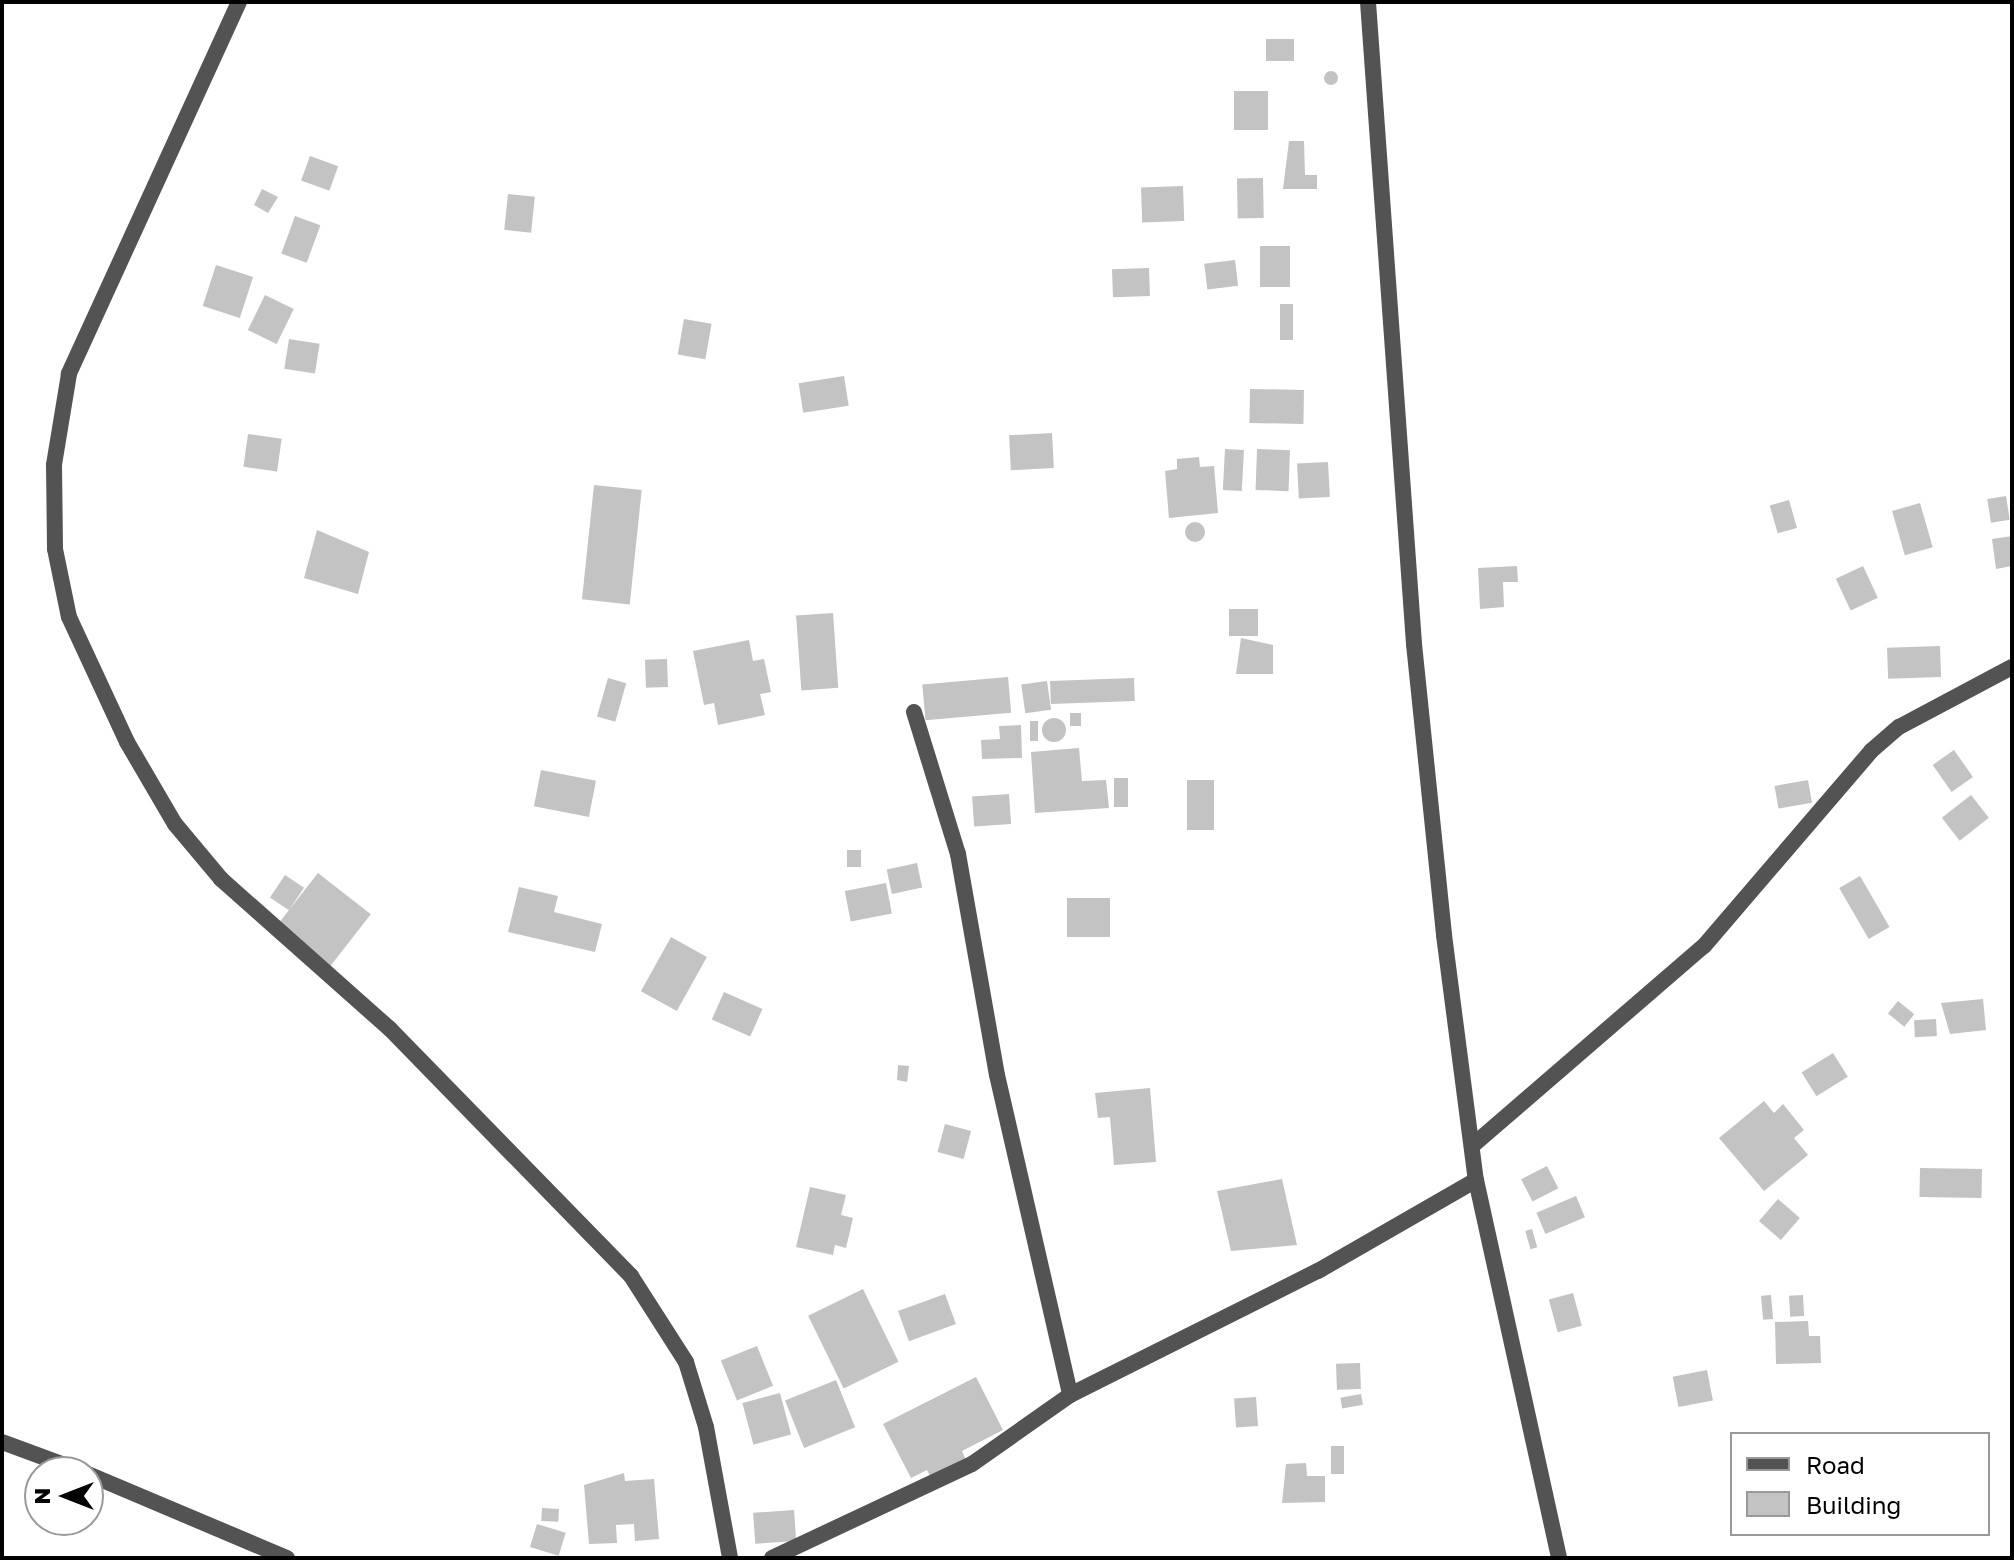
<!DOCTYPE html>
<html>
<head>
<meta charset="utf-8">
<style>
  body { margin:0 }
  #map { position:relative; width:2014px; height:1560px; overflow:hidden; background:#fff; font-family:"Golos Text",sans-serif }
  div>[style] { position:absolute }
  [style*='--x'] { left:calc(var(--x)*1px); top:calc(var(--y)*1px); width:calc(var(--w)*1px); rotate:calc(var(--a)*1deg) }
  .building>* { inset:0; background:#c3c3c3; transform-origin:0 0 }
  .round { border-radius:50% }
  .street>* { height:16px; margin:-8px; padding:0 8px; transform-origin:8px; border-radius:8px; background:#535353 }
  span { translate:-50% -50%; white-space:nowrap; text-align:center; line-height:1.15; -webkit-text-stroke:6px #fff; paint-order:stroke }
  .frame { position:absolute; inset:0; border:4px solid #000; pointer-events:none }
  .legend { position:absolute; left:1730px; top:1432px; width:260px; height:104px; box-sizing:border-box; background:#fff; border:2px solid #999; margin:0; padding:10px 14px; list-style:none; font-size:24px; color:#000 }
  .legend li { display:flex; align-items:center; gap:16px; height:40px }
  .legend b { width:40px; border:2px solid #999 }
  .north { position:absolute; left:24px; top:1456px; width:80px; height:80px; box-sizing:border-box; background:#fff; border:2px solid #999; border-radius:50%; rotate:270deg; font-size:22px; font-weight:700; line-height:32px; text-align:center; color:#000 }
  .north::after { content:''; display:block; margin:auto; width:28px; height:36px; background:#000; clip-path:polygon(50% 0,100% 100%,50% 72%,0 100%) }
</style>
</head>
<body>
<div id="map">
  <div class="building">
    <i style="left:1266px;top:39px;width:28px;height:22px"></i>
    <i class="round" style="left:1324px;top:71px;width:14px;height:14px"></i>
    <i style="left:1234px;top:91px;width:34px;height:39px"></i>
    <i style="clip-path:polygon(1289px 141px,1304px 141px,1305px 175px,1317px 175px,1317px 189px,1283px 189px)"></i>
    <i style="left:310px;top:156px;width:30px;height:26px;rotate:20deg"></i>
    <i style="left:1263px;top:178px;width:40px;height:26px;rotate:89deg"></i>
    <i style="left:1183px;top:186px;width:35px;height:42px;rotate:88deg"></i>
    <i style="clip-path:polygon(262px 189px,278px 197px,268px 213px,254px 205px)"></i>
    <i style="left:508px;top:194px;width:27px;height:36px;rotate:6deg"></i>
    <i style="left:295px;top:216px;width:27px;height:40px;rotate:20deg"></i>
    <i style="left:1260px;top:246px;width:30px;height:41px"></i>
    <i style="left:1235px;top:260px;width:26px;height:31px;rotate:83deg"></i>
    <i style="left:216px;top:265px;width:39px;height:43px;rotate:18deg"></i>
    <i style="left:1149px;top:268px;width:28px;height:37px;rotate:88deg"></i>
    <i style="left:265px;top:295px;width:32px;height:39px;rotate:26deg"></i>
    <i style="left:1280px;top:304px;width:13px;height:36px"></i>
    <i style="left:684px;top:319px;width:28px;height:36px;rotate:10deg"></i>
    <i style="left:289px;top:339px;width:31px;height:30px;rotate:9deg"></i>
    <i style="left:844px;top:376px;width:30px;height:46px;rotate:81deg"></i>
    <i style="left:1250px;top:389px;width:54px;height:34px;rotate:1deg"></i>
    <i style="left:1052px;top:433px;width:35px;height:43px;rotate:87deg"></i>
    <i style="left:248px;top:434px;width:34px;height:33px;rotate:8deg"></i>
    <i style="left:1225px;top:449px;width:19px;height:41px;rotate:3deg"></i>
    <i style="left:1257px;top:449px;width:33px;height:41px;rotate:2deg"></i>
    <i style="clip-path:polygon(1199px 457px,1200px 467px,1214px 466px,1218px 513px,1169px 518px,1165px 471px,1177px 469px,1177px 459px)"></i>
    <i style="left:1328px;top:462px;width:35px;height:31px;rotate:87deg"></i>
    <i style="left:594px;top:485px;width:48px;height:115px;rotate:6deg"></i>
    <i style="left:2006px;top:496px;width:24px;height:19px;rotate:81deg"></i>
    <i style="left:1789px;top:500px;width:29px;height:20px;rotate:74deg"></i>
    <i style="left:1920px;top:503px;width:46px;height:29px;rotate:74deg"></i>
    <i class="round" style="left:1185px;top:522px;width:20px;height:20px"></i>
    <i style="clip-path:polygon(317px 530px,369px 552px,358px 594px,304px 578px)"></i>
    <i style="clip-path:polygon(2012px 536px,2012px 566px,1996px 569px,1992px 539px)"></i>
    <i style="clip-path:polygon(1517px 566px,1518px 582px,1503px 582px,1504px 607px,1480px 609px,1478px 568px)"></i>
    <i style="left:1863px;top:566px;width:35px;height:30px;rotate:65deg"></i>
    <i style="left:1229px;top:609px;width:29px;height:27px"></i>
    <i style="left:833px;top:613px;width:75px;height:37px;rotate:86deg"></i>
    <i style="clip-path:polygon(1241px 638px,1273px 645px,1273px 674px,1236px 674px)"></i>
    <i style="clip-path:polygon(749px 640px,753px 661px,764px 659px,771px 692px,760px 694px,765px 715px,718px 725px,714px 703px,704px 705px,693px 651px)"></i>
    <i style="left:1940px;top:646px;width:31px;height:53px;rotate:88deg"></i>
    <i style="left:667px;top:659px;width:28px;height:22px;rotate:88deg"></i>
    <i style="left:1008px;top:677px;width:36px;height:86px;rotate:85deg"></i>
    <i style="left:608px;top:678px;width:19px;height:40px;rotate:16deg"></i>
    <i style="left:1134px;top:678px;width:23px;height:84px;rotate:88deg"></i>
    <i style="left:1047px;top:681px;width:29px;height:26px;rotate:82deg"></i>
    <i style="left:1070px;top:713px;width:11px;height:13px"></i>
    <i class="round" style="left:1042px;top:718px;width:24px;height:24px"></i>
    <i style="left:1030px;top:721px;width:8px;height:20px"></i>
    <i style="clip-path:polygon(1021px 725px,1022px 758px,982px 759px,981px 740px,1000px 739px,999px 726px)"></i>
    <i style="clip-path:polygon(1079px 748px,1082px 781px,1106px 780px,1109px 808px,1035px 813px,1031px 752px)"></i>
    <i style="left:1954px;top:750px;width:33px;height:26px;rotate:55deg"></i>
    <i style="left:541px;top:770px;width:56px;height:37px;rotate:11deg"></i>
    <i style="left:1114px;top:778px;width:14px;height:29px"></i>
    <i style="left:1187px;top:780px;width:27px;height:50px"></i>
    <i style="left:1808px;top:780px;width:23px;height:34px;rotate:80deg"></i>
    <i style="left:1009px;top:794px;width:30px;height:37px;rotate:86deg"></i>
    <i style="left:1971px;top:795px;width:29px;height:37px;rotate:52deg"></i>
    <i style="left:861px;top:850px;width:17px;height:14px;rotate:90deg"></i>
    <i style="left:917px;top:863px;width:25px;height:31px;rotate:78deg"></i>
    <i style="left:318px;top:873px;width:67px;height:66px;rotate:38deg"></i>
    <i style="left:285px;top:875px;width:23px;height:27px;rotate:34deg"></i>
    <i style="left:1860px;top:876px;width:59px;height:24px;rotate:60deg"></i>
    <i style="left:886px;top:883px;width:31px;height:42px;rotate:79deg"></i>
    <i style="clip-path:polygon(519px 887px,558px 896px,554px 912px,602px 924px,595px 952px,508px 932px)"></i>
    <i style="left:1067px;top:898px;width:43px;height:39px"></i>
    <i style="left:671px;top:937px;width:41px;height:62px;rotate:29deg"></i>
    <i style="left:724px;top:992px;width:42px;height:30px;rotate:24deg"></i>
    <i style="clip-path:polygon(1983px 999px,1986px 1030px,1950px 1034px,1941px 1003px)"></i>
    <i style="left:1898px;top:1001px;width:21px;height:16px;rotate:39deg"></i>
    <i style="left:1936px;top:1019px;width:17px;height:22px;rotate:87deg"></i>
    <i style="left:1833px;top:1053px;width:28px;height:37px;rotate:58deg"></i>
    <i style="clip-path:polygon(898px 1065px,909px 1066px,907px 1082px,897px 1080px)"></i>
    <i style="clip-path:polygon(1150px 1088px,1156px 1162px,1114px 1165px,1110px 1117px,1098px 1118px,1095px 1093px)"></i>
    <i style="clip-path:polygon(1764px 1101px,1774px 1113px,1783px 1104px,1804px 1130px,1794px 1138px,1808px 1155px,1764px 1191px,1719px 1138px)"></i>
    <i style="left:945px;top:1124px;width:27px;height:29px;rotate:15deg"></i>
    <i style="left:1547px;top:1166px;width:25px;height:29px;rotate:63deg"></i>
    <i style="left:1920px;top:1168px;width:62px;height:29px;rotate:1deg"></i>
    <i style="clip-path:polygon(1282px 1179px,1297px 1245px,1231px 1251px,1217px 1191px)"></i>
    <i style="clip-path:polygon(810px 1187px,846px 1195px,841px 1215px,853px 1218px,846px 1248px,835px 1245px,833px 1255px,796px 1247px)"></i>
    <i style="left:1576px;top:1196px;width:23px;height:43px;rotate:67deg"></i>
    <i style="left:1778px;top:1199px;width:29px;height:29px;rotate:41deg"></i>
    <i style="left:1532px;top:1229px;width:19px;height:7px;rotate:74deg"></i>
    <i style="left:863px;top:1289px;width:81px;height:61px;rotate:64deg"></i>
    <i style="left:1573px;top:1293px;width:34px;height:25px;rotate:75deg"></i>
    <i style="left:945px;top:1294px;width:32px;height:50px;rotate:70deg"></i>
    <i style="left:1771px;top:1295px;width:24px;height:10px;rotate:85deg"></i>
    <i style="left:1803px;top:1295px;width:21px;height:14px;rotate:87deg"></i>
    <i style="clip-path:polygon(1808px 1321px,1809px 1336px,1820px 1336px,1821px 1363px,1776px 1364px,1775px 1322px)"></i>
    <i style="left:757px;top:1346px;width:43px;height:39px;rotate:68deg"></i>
    <i style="left:1360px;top:1363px;width:26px;height:24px;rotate:88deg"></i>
    <i style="left:1707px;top:1370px;width:31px;height:35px;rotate:79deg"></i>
    <i style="clip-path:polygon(976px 1377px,1003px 1430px,962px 1451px,966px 1460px,931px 1478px,927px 1470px,911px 1478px,883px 1424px)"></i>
    <i style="left:836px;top:1380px;width:51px;height:55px;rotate:68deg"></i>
    <i style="left:780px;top:1393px;width:43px;height:39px;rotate:75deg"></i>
    <i style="left:1361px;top:1394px;width:11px;height:21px;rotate:80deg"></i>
    <i style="left:1256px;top:1397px;width:29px;height:22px;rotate:86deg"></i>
    <i style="left:1331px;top:1446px;width:13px;height:28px"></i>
    <i style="clip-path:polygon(1306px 1463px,1307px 1476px,1325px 1476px,1325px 1502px,1282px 1503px,1286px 1464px)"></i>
    <i style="clip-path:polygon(624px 1473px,625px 1481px,654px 1479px,659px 1539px,635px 1541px,634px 1524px,616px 1525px,617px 1543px,589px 1544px,584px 1485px)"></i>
    <i style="left:542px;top:1508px;width:17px;height:13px;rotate:3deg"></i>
    <i style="left:794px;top:1510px;width:31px;height:41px;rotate:86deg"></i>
    <i style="left:537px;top:1524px;width:30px;height:24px;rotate:17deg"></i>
  </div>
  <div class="street">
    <i style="--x:239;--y:2;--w:409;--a:114.6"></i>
    <i style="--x:69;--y:374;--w:92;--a:99.4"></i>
    <i style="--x:54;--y:465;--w:84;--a:89.3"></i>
    <i style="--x:55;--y:549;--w:69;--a:78.4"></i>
    <i style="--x:69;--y:617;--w:138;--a:65.1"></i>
    <i style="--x:127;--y:742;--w:95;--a:59.7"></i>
    <i style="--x:175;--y:824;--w:72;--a:50.1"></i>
    <i style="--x:221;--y:879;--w:226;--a:41.6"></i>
    <i style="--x:390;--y:1029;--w:345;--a:45.7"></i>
    <i style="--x:631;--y:1276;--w:102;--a:57.4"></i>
    <i style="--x:686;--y:1362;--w:68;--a:72.9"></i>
    <i style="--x:706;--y:1427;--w:133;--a:79.6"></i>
    <i style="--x:1368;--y:2;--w:644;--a:85.9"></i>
    <i style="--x:1414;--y:644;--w:293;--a:84.1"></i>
    <i style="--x:1444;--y:935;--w:247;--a:82.6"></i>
    <i style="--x:1476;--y:1180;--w:387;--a:77.6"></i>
    <i style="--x:914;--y:712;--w:149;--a:72.8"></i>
    <i style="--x:958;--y:854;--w:224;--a:80"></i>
    <i style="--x:997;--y:1075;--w:328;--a:77.1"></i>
    <i style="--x:1472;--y:1146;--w:306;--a:-40.8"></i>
    <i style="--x:1704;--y:946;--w:257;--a:-49.4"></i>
    <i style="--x:1871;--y:751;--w:37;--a:-41"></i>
    <i style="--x:1899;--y:727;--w:128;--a:-28"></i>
    <i style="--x:2;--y:1442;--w:86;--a:20.3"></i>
    <i style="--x:88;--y:1474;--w:216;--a:22.9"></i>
    <i style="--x:772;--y:1558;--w:221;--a:-25.2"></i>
    <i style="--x:972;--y:1464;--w:120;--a:-35.1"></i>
    <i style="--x:1070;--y:1395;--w:277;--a:-26.6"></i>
    <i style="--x:1318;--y:1271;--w:182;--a:-29.9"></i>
  </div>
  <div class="frame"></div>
  <ul class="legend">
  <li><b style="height:10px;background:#535353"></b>Road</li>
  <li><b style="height:22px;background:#c3c3c3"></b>Building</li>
  </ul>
  <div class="north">N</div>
</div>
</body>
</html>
